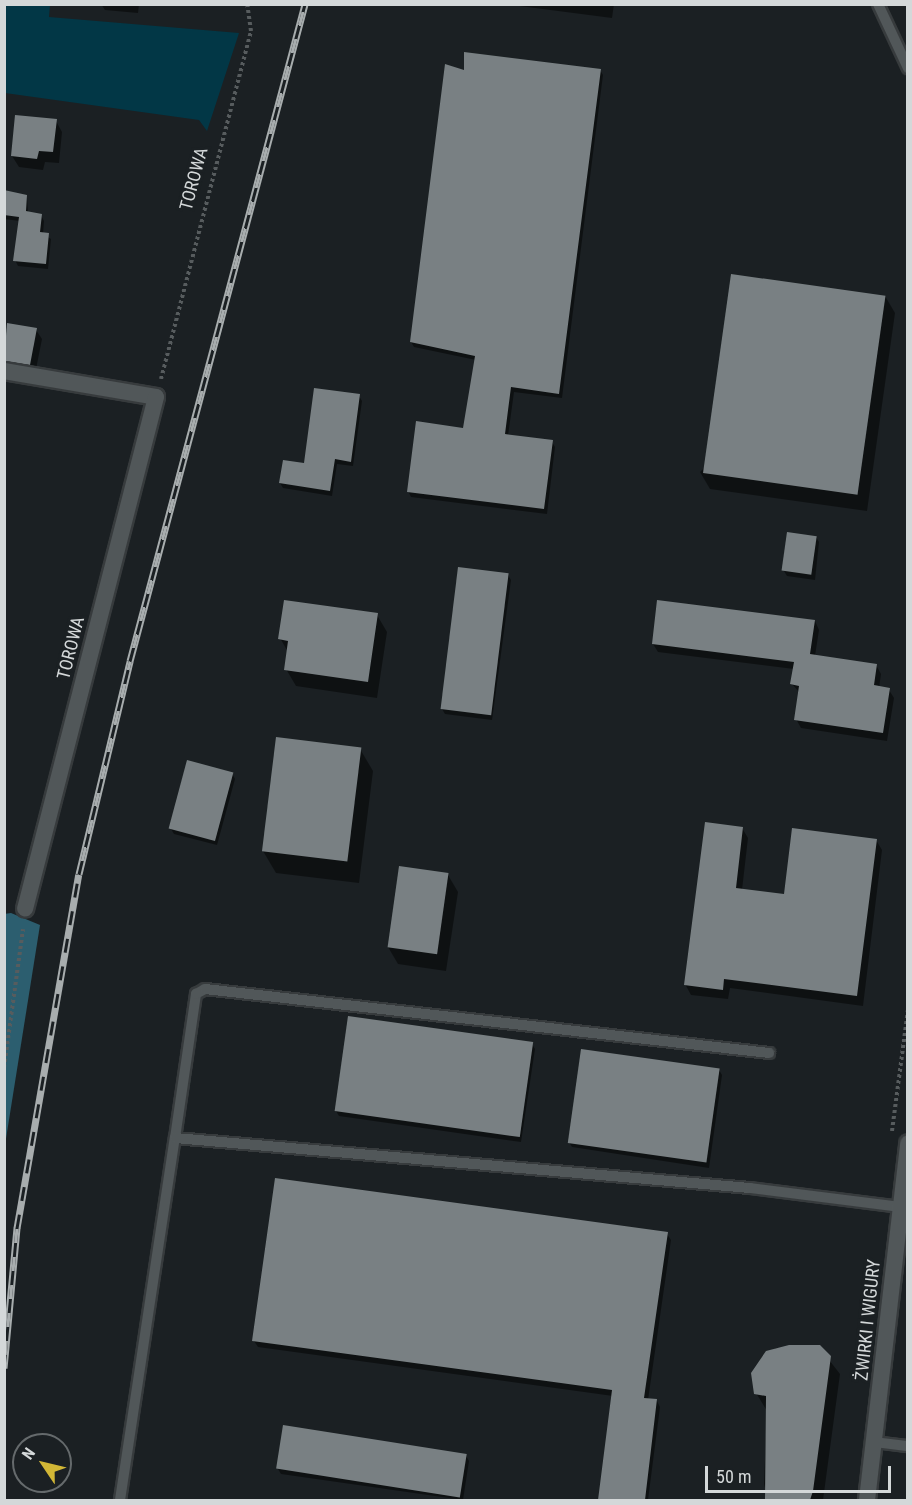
<!DOCTYPE html>
<html>
<head>
<meta charset="utf-8">
<style>
  body { margin:0 }
  #map { position:relative; width:912px; height:1505px; overflow:hidden; background:#1b2023; font-family:"Roboto Condensed",sans-serif }
  div>[style] { position:absolute }
  [style*='--x'] { left:calc(var(--x)*1px); top:calc(var(--y)*1px); width:calc(var(--w)*1px); rotate:calc(var(--a)*1deg) }
  .green>* { inset:0; background:#023746 }
  .forest>* { inset:0; background:#2c5e6f }
  .shadow>* { inset:0; background:#0007 }
  .building>* { inset:0; background:#798083; transform-origin:0 0 }
  .path>* { height:4px; margin-top:-2px; transform-origin:0; background:repeating-linear-gradient(90deg,#575c5e 0 3px,transparent 0 6px) }
  .roads { filter:drop-shadow(2px 0 #373b3d) drop-shadow(-2px 0 #373b3d) drop-shadow(0 2px #373b3d) drop-shadow(0 -2px #373b3d) }
  .service>* { height:10px; margin:-5px; padding:0 5px; transform-origin:5px; border-radius:5px; background:#515759 }
  .minor>* { height:16px; margin:-8px; padding:0 8px; transform-origin:8px; border-radius:8px; background:#515759 }
  .tertiary>* { height:16px; margin:-8px; padding:0 8px; transform-origin:8px; border-radius:8px; background:#515759 }
  .rail>* { height:7px; margin-top:-3.5px; transform-origin:0; background:repeating-linear-gradient(90deg,#1b2023 0 14px,#a8adae 0 28px); box-sizing:border-box; border-block:2px solid #a8adae }
  span { translate:-50% -50%; white-space:nowrap; text-align:center; line-height:1.15; -webkit-text-stroke:6px #1b2023; paint-order:stroke }
  .street-label { font-size:18px; color:#d4d8d9 }
  .frame { position:absolute; inset:0; border:6px solid #d4d8d9; pointer-events:none }
  .north { position:absolute; left:12px; top:1433px; width:60px; height:60px; box-sizing:border-box; background:#1b2023; border:2px solid #656a6c; border-radius:50%; rotate:305deg; font-size:16px; font-weight:700; line-height:24px; text-align:center; color:#d4d8d9 }
  .north::after { content:''; display:block; margin:auto; width:21px; height:27px; background:#d2b736; clip-path:polygon(50% 0,100% 100%,50% 72%,0 100%) }
  .scale { position:absolute; left:705px; top:1466px; width:186px; height:27px; box-sizing:border-box; border:3px solid #d4d8d9; border-top:0; padding-left:8px; font-size:18px; line-height:21px; white-space:nowrap; color:#d4d8d9; -webkit-text-stroke:4px #1b2023; paint-order:stroke }
</style>
</head>
<body>
<div id="map">
  <div class="green">
    <i style="clip-path:polygon(5px 4px,50px 5px,49px 17px,239px 33px,207px 131px,199px 120px,5px 93px)"></i>
  </div>
  <div class="forest">
    <i style="clip-path:polygon(11px 913px,40px 925px,5px 1145px,4px 914px)"></i>
  </div>
  <div class="shadow">
    <i style="clip-path:polygon(101px 4px,139px 4px,138px 13px,105px 10px)"></i>
    <i style="clip-path:polygon(505px 4px,614px 4px,612px 18px)"></i>
    <i style="clip-path:polygon(600px 70px,603px 75px,562px 398px,514px 392px,508px 436px,552px 442px,555px 447px,547px 514px,411px 497px,408px 491px,464px 429px,476px 360px,414px 347px,411px 342px,466px 72px)"></i>
    <i style="clip-path:polygon(56px 121px,62px 132px,59px 163px,45px 162px,43px 170px,19px 167px,12px 156px)"></i>
    <i style="clip-path:polygon(4px 193px,27px 197px,28px 213px,41px 215px,44px 221px,43px 234px,51px 239px,48px 269px,18px 266px,15px 260px,20px 221px,4px 219px)"></i>
    <i style="clip-path:polygon(885px 296px,895px 313px,867px 511px,710px 489px,700px 472px)"></i>
    <i style="clip-path:polygon(36px 330px,42px 339px,35px 374px,4px 373px,4px 337px)"></i>
    <i style="clip-path:polygon(359px 396px,362px 401px,353px 466px,337px 464px,332px 496px,283px 488px,280px 483px,305px 465px)"></i>
    <i style="clip-path:polygon(816px 537px,819px 542px,815px 580px,787px 576px,784px 571px)"></i>
    <i style="clip-path:polygon(508px 575px,511px 580px,492px 720px,445px 714px,442px 709px)"></i>
    <i style="clip-path:polygon(377px 615px,387px 632px,377px 698px,296px 686px,286px 669px,288px 652px,280px 638px)"></i>
    <i style="clip-path:polygon(815px 621px,819px 630px,815px 656px,876px 665px,881px 674px,879px 688px,889px 690px,894px 698px,887px 741px,801px 728px,796px 719px,800px 693px,792px 684px,794px 669px,658px 652px,653px 644px)"></i>
    <i style="clip-path:polygon(360px 749px,373px 771px,359px 883px,276px 873px,263px 851px)"></i>
    <i style="clip-path:polygon(232px 773px,235px 779px,217px 845px,174px 834px,171px 829px)"></i>
    <i style="clip-path:polygon(742px 828px,748px 838px,742px 890px,786px 895px,876px 840px,882px 850px,863px 1006px,730px 988px,728px 999px,691px 995px,685px 984px)"></i>
    <i style="clip-path:polygon(448px 875px,458px 892px,446px 971px,398px 964px,388px 947px)"></i>
    <i style="clip-path:polygon(532px 1044px,535px 1049px,521px 1142px,339px 1116px,336px 1111px)"></i>
    <i style="clip-path:polygon(719px 1070px,722px 1075px,709px 1168px,572px 1147px,569px 1142px)"></i>
    <i style="clip-path:polygon(667px 1234px,671px 1240px,648px 1400px,657px 1401px,660px 1407px,648px 1500px,600px 1500px,613px 1396px,258px 1347px,254px 1341px)"></i>
    <i style="clip-path:polygon(819px 1347px,840px 1374px,823px 1500px,768px 1500px,764px 1484px,767px 1411px,756px 1393px,753px 1374px,762px 1357px,776px 1348px)"></i>
    <i style="clip-path:polygon(466px 1456px,469px 1461px,463px 1500px,281px 1474px,278px 1469px)"></i>
  </div>
  <div class="building">
    <i style="clip-path:polygon(464px 52px,601px 69px,559px 394px,511px 387px,505px 434px,553px 440px,544px 509px,407px 492px,416px 421px,463px 428px,475px 356px,410px 342px,445px 64px,464px 70px)"></i>
    <i style="clip-path:polygon(15px 115px,57px 119px,53px 152px,39px 151px,37px 159px,11px 156px)"></i>
    <i style="clip-path:polygon(4px 190px,27px 195px,26px 211px,42px 214px,40px 232px,49px 233px,46px 264px,13px 261px,19px 217px,4px 215px)"></i>
    <i style="left:731px;top:274px;width:156px;height:201px;rotate:8deg"></i>
    <i style="clip-path:polygon(7px 323px,37px 328px,30px 365px,4px 361px)"></i>
    <i style="clip-path:polygon(314px 388px,360px 394px,351px 462px,335px 459px,330px 491px,279px 483px,283px 460px,304px 463px)"></i>
    <i style="left:787px;top:532px;width:30px;height:39px;rotate:8deg"></i>
    <i style="left:458px;top:567px;width:51px;height:143px;rotate:7deg"></i>
    <i style="clip-path:polygon(284px 600px,378px 613px,368px 682px,284px 670px,288px 641px,278px 639px)"></i>
    <i style="clip-path:polygon(657px 600px,815px 620px,810px 654px,877px 664px,874px 685px,890px 688px,883px 733px,794px 720px,799px 686px,790px 684px,794px 662px,652px 644px)"></i>
    <i style="left:276px;top:737px;width:86px;height:115px;rotate:7deg"></i>
    <i style="left:187px;top:760px;width:48px;height:71px;rotate:15deg"></i>
    <i style="clip-path:polygon(705px 822px,743px 827px,736px 888px,784px 894px,792px 828px,877px 839px,857px 996px,724px 979px,723px 990px,684px 985px)"></i>
    <i style="left:399px;top:866px;width:50px;height:82px;rotate:8deg"></i>
    <i style="left:348px;top:1016px;width:187px;height:96px;rotate:8deg"></i>
    <i style="left:581px;top:1049px;width:140px;height:95px;rotate:8deg"></i>
    <i style="clip-path:polygon(275px 1178px,668px 1232px,644px 1398px,657px 1399px,645px 1500px,598px 1500px,612px 1390px,252px 1341px)"></i>
    <i style="clip-path:polygon(789px 1345px,820px 1345px,831px 1356px,813px 1491px,810px 1500px,765px 1500px,766px 1396px,754px 1394px,751px 1373px,766px 1351px)"></i>
    <i style="left:283px;top:1425px;width:186px;height:44px;rotate:9deg"></i>
  </div>
  <div class="path">
    <i style="--x:161;--y:379;--w:359;--a:-75.5"></i>
    <i style="--x:251;--y:31;--w:27;--a:-98"></i>
    <i style="--x:4;--y:1068;--w:140;--a:-82.2"></i>
    <i style="--x:892;--y:1131;--w:122;--a:-82.5"></i>
  </div>
  <div class="roads">
    <div class="service">
      <i style="--x:878;--y:4;--w:71;--a:64.9"></i>
      <i style="--x:175;--y:1138;--w:146;--a:-81.7"></i>
      <i style="--x:196;--y:994;--w:10;--a:-29"></i>
      <i style="--x:205;--y:989;--w:568;--a:6.47"></i>
      <i style="--x:874;--y:1442;--w:34;--a:7"></i>
      <i style="--x:120;--y:1500;--w:366;--a:-81.4"></i>
      <i style="--x:175;--y:1138;--w:577;--a:4.97"></i>
      <i style="--x:750;--y:1188;--w:151;--a:7.2"></i>
    </div>
    <div class="minor">
      <i style="--x:4;--y:371;--w:154;--a:9.7"></i>
      <i style="--x:156;--y:397;--w:528;--a:104.35"></i>
    </div>
    <div class="tertiary">
      <i style="--x:867;--y:1500;--w:359;--a:-83.4"></i>
    </div>
  </div>
  <div class="rail">
    <i style="--x:4;--y:1368;--w:141;--a:-84.7"></i>
    <i style="--x:17;--y:1228;--w:359;--a:-80.1"></i>
    <i style="--x:79;--y:874;--w:219;--a:-76.5"></i>
    <i style="--x:130;--y:661;--w:680;--a:-75.08"></i>
  </div>
  <div class="street-label">
    <span style="left:194px;top:179px;rotate:-75deg">TOROWA</span>
    <span style="left:71px;top:648px;rotate:-76deg">TOROWA</span>
    <span style="left:868px;top:1320px;rotate:-84deg">ŻWIRKI I WIGURY</span>
  </div>
  <div class="frame"></div>
  <div class="north">N</div>
  <div class="scale">50 m</div>
</div>
</body>
</html>
